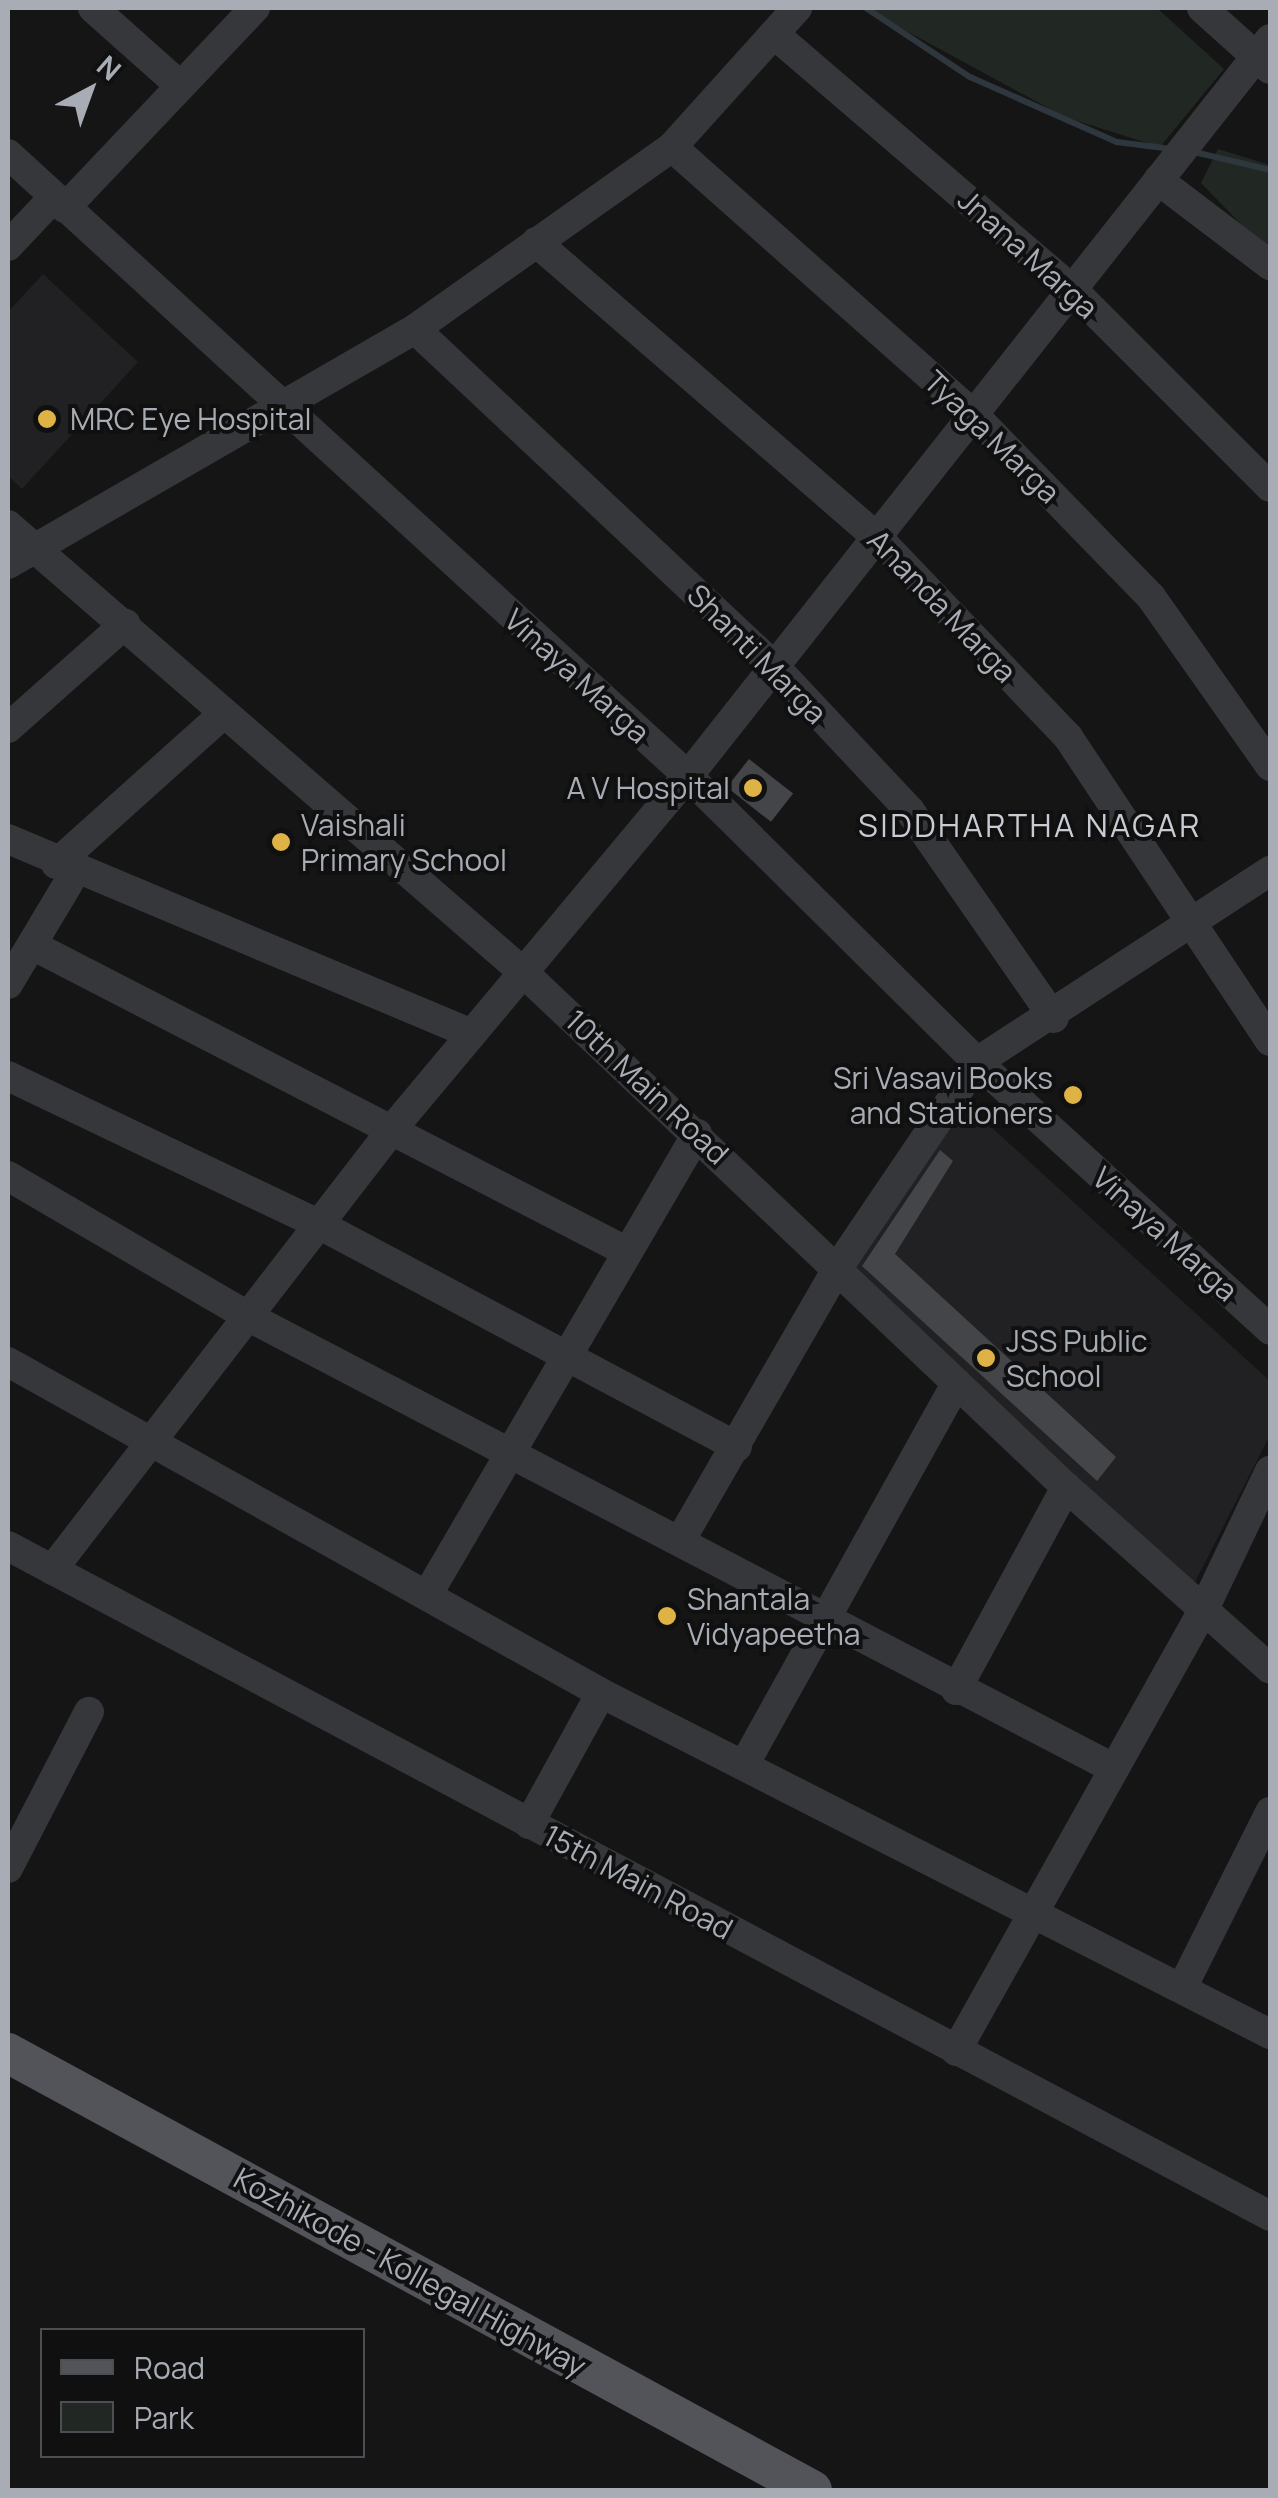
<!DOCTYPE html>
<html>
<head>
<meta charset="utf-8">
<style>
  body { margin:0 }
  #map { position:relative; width:1278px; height:2498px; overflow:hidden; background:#151516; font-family:Manrope,sans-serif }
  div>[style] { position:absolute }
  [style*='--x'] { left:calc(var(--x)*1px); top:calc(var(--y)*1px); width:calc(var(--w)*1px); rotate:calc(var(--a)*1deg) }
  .built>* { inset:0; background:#212123 }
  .green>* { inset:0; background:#212823 }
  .stream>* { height:6px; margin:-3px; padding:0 3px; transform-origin:3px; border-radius:3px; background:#2f373e }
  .building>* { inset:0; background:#444549; transform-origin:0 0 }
  .minor>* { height:30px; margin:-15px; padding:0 15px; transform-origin:15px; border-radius:15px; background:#36373b }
  .major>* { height:40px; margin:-20px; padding:0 20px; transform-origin:20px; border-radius:20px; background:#53545a }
  .dots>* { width:28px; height:28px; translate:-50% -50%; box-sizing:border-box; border:5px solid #101011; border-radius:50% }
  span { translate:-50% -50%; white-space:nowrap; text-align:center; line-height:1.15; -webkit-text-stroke:8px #101011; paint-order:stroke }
  .street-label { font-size:30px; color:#a8acb5 }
  .poi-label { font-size:30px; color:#a8acb5 }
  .left { translate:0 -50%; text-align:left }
  .right { translate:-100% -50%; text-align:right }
  .neighbourhood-label { font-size:32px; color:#c9cbd2; letter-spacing:2.5px }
  .frame { position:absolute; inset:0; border:10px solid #a8acb5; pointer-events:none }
  .legend { position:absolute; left:40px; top:2328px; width:325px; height:130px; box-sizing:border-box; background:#101011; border:2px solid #4d4e53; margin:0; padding:12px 18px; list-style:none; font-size:30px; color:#a8acb5 }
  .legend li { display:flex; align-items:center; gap:20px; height:50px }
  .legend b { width:50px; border:2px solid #4d4e53 }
  .north { position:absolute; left:40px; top:40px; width:100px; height:100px; -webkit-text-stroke:8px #101011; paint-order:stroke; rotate:41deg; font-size:28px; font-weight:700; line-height:40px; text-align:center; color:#a8acb5 }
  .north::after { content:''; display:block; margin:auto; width:35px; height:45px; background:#a8acb5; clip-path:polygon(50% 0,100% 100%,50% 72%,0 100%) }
</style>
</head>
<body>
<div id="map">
  <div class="built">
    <i style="clip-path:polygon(43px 274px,138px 362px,22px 489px,8px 476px,8px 312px)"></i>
    <i style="clip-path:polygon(966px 1104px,1270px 1381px,1270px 1435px,1194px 1584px,850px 1269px)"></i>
  </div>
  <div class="green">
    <i style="clip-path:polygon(864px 8px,1157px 8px,1224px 69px,1160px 147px,1065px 117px)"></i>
    <i style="clip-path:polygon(1218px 149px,1270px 165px,1270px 254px,1201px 183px)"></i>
  </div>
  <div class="stream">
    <i style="--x:866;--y:8;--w:125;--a:33.6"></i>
    <i style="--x:970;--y:77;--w:161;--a:23.9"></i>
    <i style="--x:1117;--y:142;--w:55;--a:7.3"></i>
    <i style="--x:1194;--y:152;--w:78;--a:13.3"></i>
  </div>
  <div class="building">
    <i style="left:749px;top:759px;width:56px;height:36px;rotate:38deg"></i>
    <i style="clip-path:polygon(940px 1150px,953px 1161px,895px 1254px,1116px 1457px,1097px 1481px,862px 1266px)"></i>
  </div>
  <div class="minor">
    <i style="--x:93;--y:8;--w:111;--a:41.7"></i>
    <i style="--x:1202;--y:8;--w:91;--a:41.9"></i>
    <i style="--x:774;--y:34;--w:392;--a:40.6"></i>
    <i style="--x:1072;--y:289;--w:280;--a:45"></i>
    <i style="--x:672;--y:147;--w:402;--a:41.6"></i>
    <i style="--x:973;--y:414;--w:255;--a:45.8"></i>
    <i style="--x:1151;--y:597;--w:207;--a:54.8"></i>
    <i style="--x:8;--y:154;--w:922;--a:42.45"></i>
    <i style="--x:688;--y:776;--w:407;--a:44.7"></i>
    <i style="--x:977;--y:1062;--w:397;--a:42.4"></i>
    <i style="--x:1158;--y:180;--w:141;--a:37.2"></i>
    <i style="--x:65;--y:208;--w:276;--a:-46.5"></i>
    <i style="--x:536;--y:242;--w:451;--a:40.9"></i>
    <i style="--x:877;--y:537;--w:277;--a:46.3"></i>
    <i style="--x:1068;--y:737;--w:365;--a:56.4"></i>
    <i style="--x:8;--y:246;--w:67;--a:-46.8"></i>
    <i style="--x:415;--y:329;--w:492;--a:43.2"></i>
    <i style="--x:774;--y:666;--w:199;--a:46.8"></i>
    <i style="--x:910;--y:811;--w:252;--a:55.2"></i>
    <i style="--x:8;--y:525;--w:683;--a:40.97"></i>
    <i style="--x:524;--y:973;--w:747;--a:43.48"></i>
    <i style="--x:1066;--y:1487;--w:273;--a:41.7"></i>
    <i style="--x:8;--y:564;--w:470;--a:-30"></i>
    <i style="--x:415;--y:329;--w:315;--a:-35.3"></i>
    <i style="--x:672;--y:147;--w:187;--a:-48"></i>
    <i style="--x:8;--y:728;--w:157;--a:-41.6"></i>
    <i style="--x:8;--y:839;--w:503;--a:22.8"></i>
    <i style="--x:56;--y:864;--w:226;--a:-41.9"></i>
    <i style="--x:32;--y:945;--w:666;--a:27.26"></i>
    <i style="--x:8;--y:984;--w:131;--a:-59.1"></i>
    <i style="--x:8;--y:1076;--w:348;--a:25.5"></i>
    <i style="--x:322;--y:1226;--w:470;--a:28"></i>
    <i style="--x:8;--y:1176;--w:279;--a:30.3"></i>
    <i style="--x:249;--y:1317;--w:972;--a:27.57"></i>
    <i style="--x:8;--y:1362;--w:679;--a:29.17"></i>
    <i style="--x:601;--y:1693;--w:751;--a:27.01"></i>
    <i style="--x:680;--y:1541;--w:318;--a:-60"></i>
    <i style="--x:839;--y:1266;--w:246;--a:-55.9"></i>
    <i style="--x:977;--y:1062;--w:350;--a:-33.1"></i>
    <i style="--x:8;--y:1546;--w:1429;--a:27.96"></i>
    <i style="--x:52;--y:1570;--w:560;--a:-52.33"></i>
    <i style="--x:394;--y:1127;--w:458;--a:-50.1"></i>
    <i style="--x:688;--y:776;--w:939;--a:-51.7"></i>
    <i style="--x:429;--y:1592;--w:531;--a:-59.67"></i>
    <i style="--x:956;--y:1690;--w:231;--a:-61.5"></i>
    <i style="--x:744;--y:1765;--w:437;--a:-60.9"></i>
    <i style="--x:529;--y:1824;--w:149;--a:-61.2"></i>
    <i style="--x:8;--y:1868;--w:176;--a:-62.6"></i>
    <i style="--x:1182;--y:1988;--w:197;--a:-63.4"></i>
    <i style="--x:956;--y:2051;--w:509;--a:-60.72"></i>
    <i style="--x:1205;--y:1607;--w:151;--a:-64.5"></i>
  </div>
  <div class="major">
    <i style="--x:8;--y:2053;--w:915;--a:28.53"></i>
  </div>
  <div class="dots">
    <i style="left:47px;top:419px;background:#deb245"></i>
    <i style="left:753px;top:788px;background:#deb245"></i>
    <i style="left:281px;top:842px;background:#deb245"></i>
    <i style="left:1073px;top:1095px;background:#deb245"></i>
    <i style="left:986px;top:1358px;background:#deb245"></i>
    <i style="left:667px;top:1616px;background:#deb245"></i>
  </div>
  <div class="street-label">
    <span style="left:1028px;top:254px;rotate:42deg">Jnana Marga</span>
    <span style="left:992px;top:437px;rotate:44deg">Tyaga Marga</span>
    <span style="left:942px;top:606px;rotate:46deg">Ananda Marga</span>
    <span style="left:757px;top:654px;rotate:45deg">Shanti Marga</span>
    <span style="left:577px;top:676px;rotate:42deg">Vinaya Marga</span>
    <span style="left:647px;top:1087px;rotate:43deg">10th Main Road</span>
    <span style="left:1165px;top:1234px;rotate:42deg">Vinaya Marga</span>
    <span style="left:638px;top:1882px;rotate:28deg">15th Main Road</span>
    <span style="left:410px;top:2272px;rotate:29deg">Kozhikode - Kollegal Highway</span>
  </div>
  <div class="poi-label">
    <span class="left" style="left:70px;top:419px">MRC Eye Hospital</span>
    <span class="right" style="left:730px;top:788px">A V Hospital</span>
    <span class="left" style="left:301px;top:842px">Vaishali<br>Primary School</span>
    <span class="right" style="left:1053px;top:1095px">Sri Vasavi Books<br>and Stationers</span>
    <span class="left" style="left:1006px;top:1358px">JSS Public<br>School</span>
    <span class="left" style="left:687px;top:1616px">Shantala<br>Vidyapeetha</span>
  </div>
  <div class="neighbourhood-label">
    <span style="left:1030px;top:825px">SIDDHARTHA NAGAR</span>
  </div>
  <div class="frame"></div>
  <ul class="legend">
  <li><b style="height:12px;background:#53545a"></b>Road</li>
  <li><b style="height:28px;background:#212823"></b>Park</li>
  </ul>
  <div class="north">N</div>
</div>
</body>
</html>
